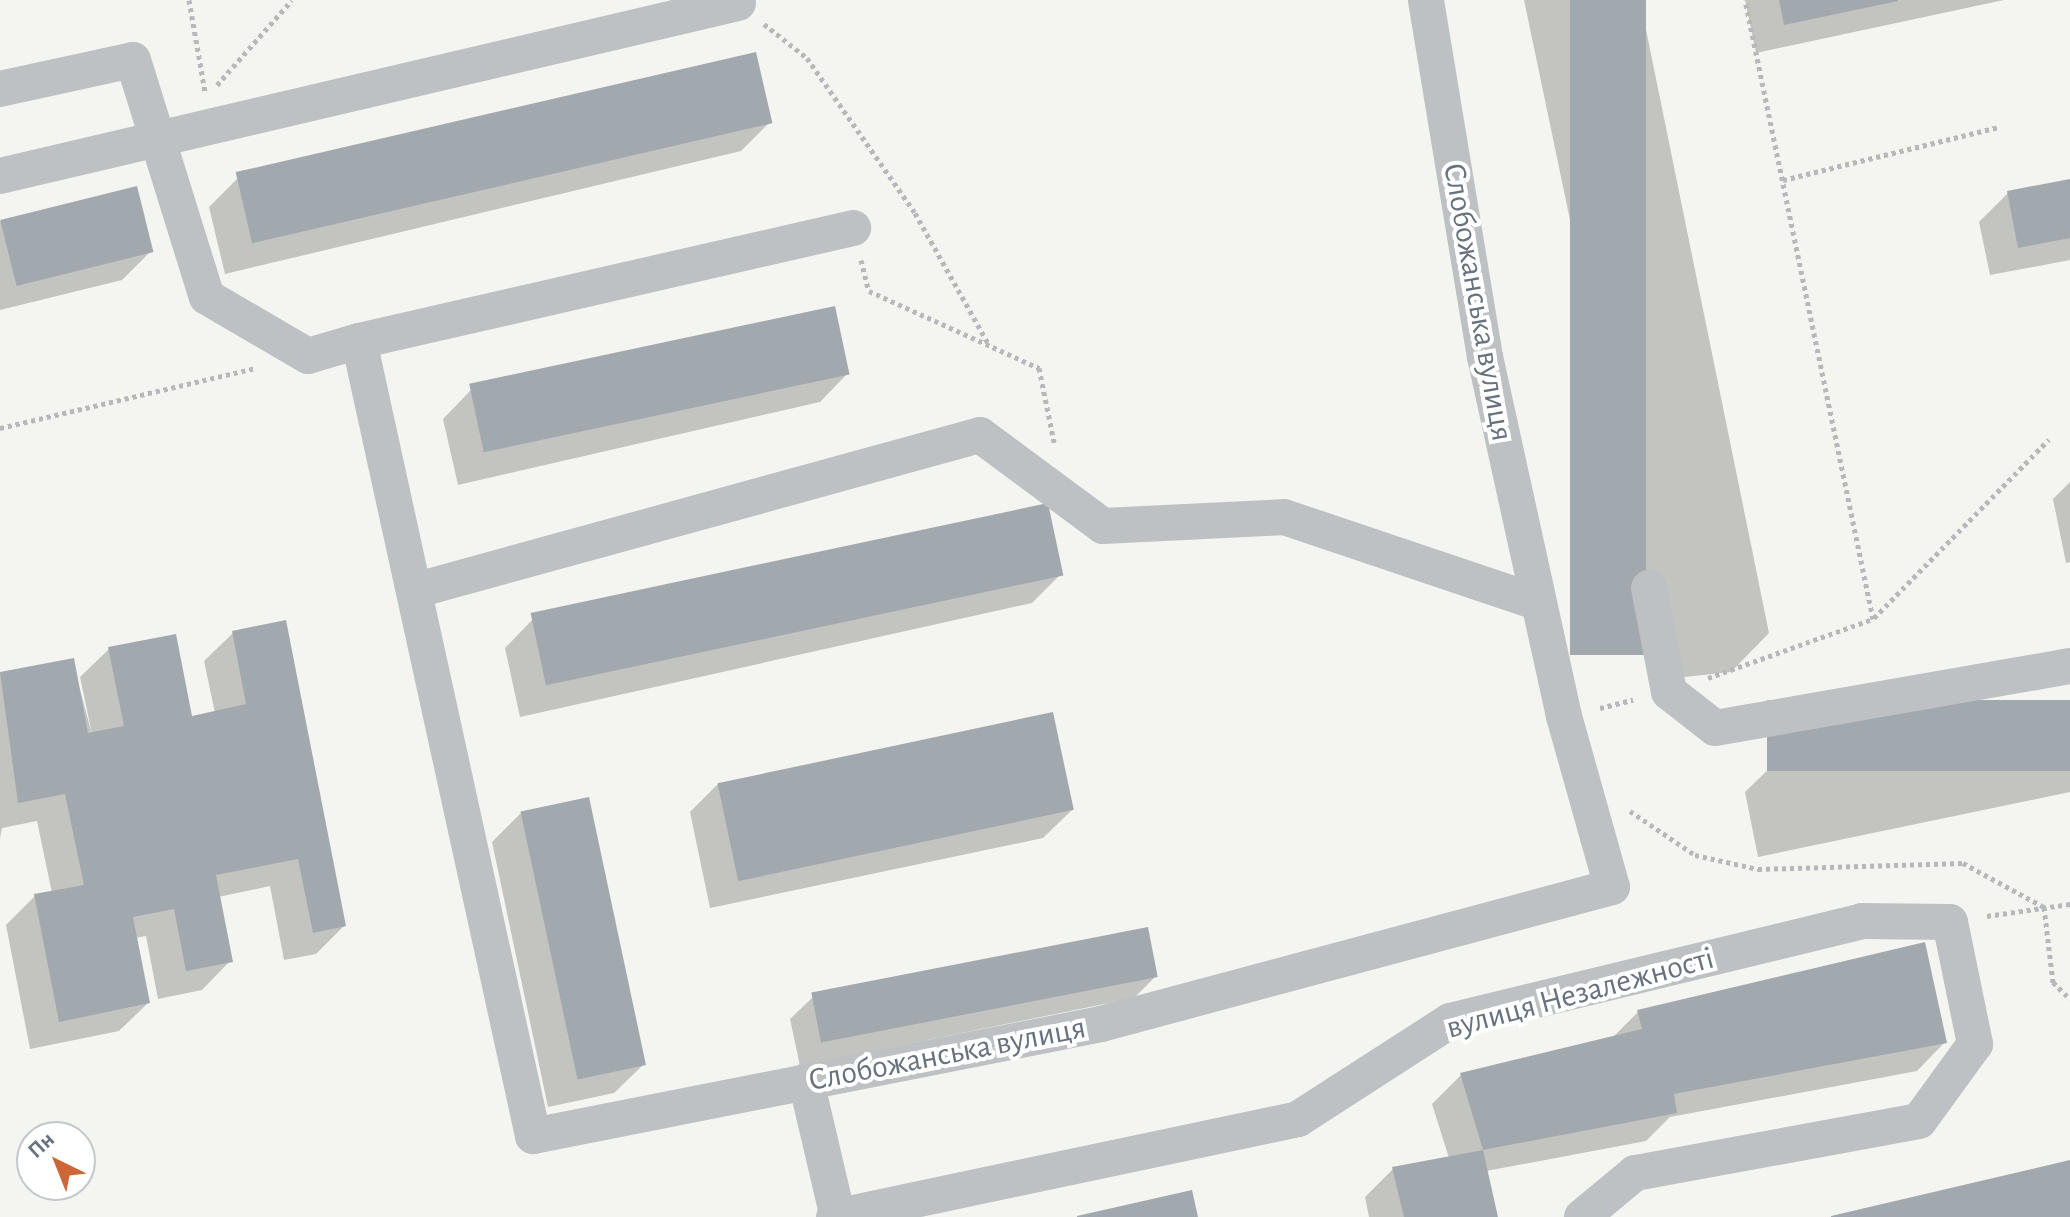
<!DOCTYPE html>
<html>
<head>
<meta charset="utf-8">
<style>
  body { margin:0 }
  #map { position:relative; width:2070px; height:1217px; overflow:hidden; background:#f4f4f1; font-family:"Alegreya Sans",sans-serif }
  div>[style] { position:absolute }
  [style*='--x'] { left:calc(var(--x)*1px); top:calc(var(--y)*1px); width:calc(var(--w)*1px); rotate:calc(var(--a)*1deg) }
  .shadow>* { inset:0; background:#0003 }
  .building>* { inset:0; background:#a2a9ae; transform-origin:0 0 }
  .path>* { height:5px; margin-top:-2.5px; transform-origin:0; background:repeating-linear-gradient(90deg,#b6b8bb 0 4px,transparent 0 8px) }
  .minor>* { height:36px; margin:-18px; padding:0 18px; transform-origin:18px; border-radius:18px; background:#bec1c4 }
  span { translate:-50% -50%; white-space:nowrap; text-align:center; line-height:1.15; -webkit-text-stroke:8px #fff; paint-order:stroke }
  .street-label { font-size:32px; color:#67727e }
  .north { position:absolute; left:16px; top:1121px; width:80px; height:80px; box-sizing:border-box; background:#fff; border:2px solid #c2c7cb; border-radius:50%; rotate:317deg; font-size:22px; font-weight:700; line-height:32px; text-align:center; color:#67727e }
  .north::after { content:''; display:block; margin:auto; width:28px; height:36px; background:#cd6738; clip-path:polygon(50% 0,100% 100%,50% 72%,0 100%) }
</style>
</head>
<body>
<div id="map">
  <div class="shadow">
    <i style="clip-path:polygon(1524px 0,1640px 0,1769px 633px,1731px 672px,1666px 679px)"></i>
    <i style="clip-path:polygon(1745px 0,2004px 0,1756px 53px)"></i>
    <i style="clip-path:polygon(770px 122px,741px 151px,225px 274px,209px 207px,238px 178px)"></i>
    <i style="clip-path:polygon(2070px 181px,2070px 260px,1990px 275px,1979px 222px,2008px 193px)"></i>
    <i style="clip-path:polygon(0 221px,151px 251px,122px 280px,0 310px)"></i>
    <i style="clip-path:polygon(848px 373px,820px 402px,458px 485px,443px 419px,471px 390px)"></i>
    <i style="clip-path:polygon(2070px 482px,2070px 562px,2066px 563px,2053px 499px)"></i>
    <i style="clip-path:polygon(1061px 574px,1032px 603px,520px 717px,505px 648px,533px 619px)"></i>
    <i style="clip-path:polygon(233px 633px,344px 926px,316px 954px,284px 960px,270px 886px,218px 897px,230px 961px,202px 990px,158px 999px,146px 936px,135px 938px,148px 1003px,119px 1031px,30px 1049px,6px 925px,35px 896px,52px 893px,37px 821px,2px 828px,0 838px,0 674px,72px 660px,92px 734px,80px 677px,109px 649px,191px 718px,215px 713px,204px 661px)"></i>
    <i style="clip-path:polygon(2070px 702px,2070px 792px,1758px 857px,1745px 792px,1774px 764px)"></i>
    <i style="clip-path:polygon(718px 784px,1072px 810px,1043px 838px,710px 908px,690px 812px)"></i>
    <i style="clip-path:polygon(521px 813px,643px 1065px,614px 1093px,548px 1107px,492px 842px)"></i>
    <i style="clip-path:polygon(1156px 976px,1134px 998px,800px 1066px,790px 1019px,813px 997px)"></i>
    <i style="clip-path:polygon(1638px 1012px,1945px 1042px,1917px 1071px,1670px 1117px,1646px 1141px,1486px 1171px,1496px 1217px,1369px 1217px,1365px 1197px,1393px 1169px,1449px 1158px,1432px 1104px,1461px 1075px,1612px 1038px)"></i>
  </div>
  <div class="building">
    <i style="left:1570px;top:0;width:76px;height:655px"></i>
    <i style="clip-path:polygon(1779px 0,1898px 0,1898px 1px,1784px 25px)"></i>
    <i style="left:756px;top:52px;width:73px;height:534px;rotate:77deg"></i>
    <i style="clip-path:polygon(2070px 179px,2070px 238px,2018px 248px,2007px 191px)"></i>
    <i style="left:137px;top:186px;width:68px;height:141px;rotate:76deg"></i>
    <i style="left:835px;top:306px;width:70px;height:374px;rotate:78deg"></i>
    <i style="left:1048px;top:503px;width:74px;height:529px;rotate:78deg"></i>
    <i style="clip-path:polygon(286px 620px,346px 926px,313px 933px,298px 859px,216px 875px,233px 962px,186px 971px,174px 909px,133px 917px,150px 1003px,59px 1022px,34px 894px,84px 885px,65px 794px,18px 803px,0 672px,74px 658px,88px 733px,124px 726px,108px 647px,176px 634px,192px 716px,246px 704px,232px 631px)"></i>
    <i style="left:2070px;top:700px;width:71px;height:303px;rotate:90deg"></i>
    <i style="left:1053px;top:712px;width:100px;height:343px;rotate:78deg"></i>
    <i style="left:589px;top:797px;width:274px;height:70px;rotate:78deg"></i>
    <i style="left:1148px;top:927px;width:51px;height:343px;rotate:79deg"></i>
    <i style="clip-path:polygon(1925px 942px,1947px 1043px,1674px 1094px,1677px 1113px,1483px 1150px,1498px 1217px,1404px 1217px,1392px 1167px,1483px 1150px,1460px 1073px,1642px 1029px,1637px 1010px)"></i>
    <i style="clip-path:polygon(2070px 1160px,2070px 1217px,1831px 1217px,1831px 1216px)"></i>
    <i style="clip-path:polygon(1192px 1190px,1198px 1217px,1077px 1217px,1077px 1216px)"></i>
  </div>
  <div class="path">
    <i style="--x:189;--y:0;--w:93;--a:80.1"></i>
    <i style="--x:764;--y:24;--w:55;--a:38.3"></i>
    <i style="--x:807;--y:58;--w:189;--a:55.1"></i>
    <i style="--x:915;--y:213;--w:151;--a:60.7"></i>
    <i style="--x:217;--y:85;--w:113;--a:-48.6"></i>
    <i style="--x:1783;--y:180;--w:222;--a:-13.8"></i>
    <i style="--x:861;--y:260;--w:32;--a:76"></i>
    <i style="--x:869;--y:291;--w:187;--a:24.4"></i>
    <i style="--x:1039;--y:368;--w:76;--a:78.5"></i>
    <i style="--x:0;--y:428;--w:262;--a:-13.2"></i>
    <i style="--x:1874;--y:618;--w:250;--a:-45.6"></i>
    <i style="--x:1708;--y:678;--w:175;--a:-19.7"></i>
    <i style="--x:1873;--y:619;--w:632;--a:-101.68"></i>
    <i style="--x:1600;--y:708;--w:34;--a:-14"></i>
    <i style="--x:1630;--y:811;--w:78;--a:34.1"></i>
    <i style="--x:1695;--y:855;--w:65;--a:12.5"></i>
    <i style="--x:1758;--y:869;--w:205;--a:-1.7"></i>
    <i style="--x:1963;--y:863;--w:92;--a:28.5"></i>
    <i style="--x:2044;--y:907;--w:76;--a:83.2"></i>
    <i style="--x:2053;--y:982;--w:24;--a:45"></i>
    <i style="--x:1987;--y:916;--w:84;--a:-8.2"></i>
  </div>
  <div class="minor">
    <i style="--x:0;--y:89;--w:136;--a:-12.3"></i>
    <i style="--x:133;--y:60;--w:248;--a:72.7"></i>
    <i style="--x:207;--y:297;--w:117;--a:30.3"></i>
    <i style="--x:308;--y:356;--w:53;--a:-16.4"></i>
    <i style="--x:359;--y:341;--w:814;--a:77.65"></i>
    <i style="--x:533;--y:1136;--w:579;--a:-11.15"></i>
    <i style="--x:1101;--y:1024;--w:529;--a:-15.01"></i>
    <i style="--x:1612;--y:887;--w:178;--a:-105.7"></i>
    <i style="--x:1564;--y:716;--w:368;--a:-102.4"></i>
    <i style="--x:1485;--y:357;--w:362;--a:-99.4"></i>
    <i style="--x:0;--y:176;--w:758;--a:-13.19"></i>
    <i style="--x:359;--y:341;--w:507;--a:-12.88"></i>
    <i style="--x:1649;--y:588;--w:106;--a:79.1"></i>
    <i style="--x:1669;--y:692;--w:58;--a:38"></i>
    <i style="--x:1715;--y:728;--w:360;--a:-9.9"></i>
    <i style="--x:417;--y:590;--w:584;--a:-15.39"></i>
    <i style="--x:980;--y:435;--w:153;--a:36.5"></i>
    <i style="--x:1103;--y:526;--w:181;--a:-2.8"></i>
    <i style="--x:1284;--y:517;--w:267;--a:18.6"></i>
    <i style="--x:806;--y:1081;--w:140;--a:76.8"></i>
    <i style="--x:834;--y:1217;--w:474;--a:-11.9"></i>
    <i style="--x:1298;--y:1119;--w:181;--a:-32.8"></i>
    <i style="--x:1450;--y:1021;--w:424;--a:-13.6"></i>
    <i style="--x:1862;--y:921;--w:88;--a:0.7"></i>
    <i style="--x:1950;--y:922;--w:125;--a:78.4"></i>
    <i style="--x:1975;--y:1044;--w:95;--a:126"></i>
    <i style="--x:1919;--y:1121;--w:289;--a:169.6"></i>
    <i style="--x:1635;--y:1173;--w:69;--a:140.3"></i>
  </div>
  <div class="street-label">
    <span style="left:1478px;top:302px;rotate:80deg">Слобожанська вулиця</span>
    <span style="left:1580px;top:993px;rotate:-15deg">вулиця Незалежності</span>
    <span style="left:947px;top:1054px;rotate:-11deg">Слобожанська вулиця</span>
  </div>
  <div class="north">Пн</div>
</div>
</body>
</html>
